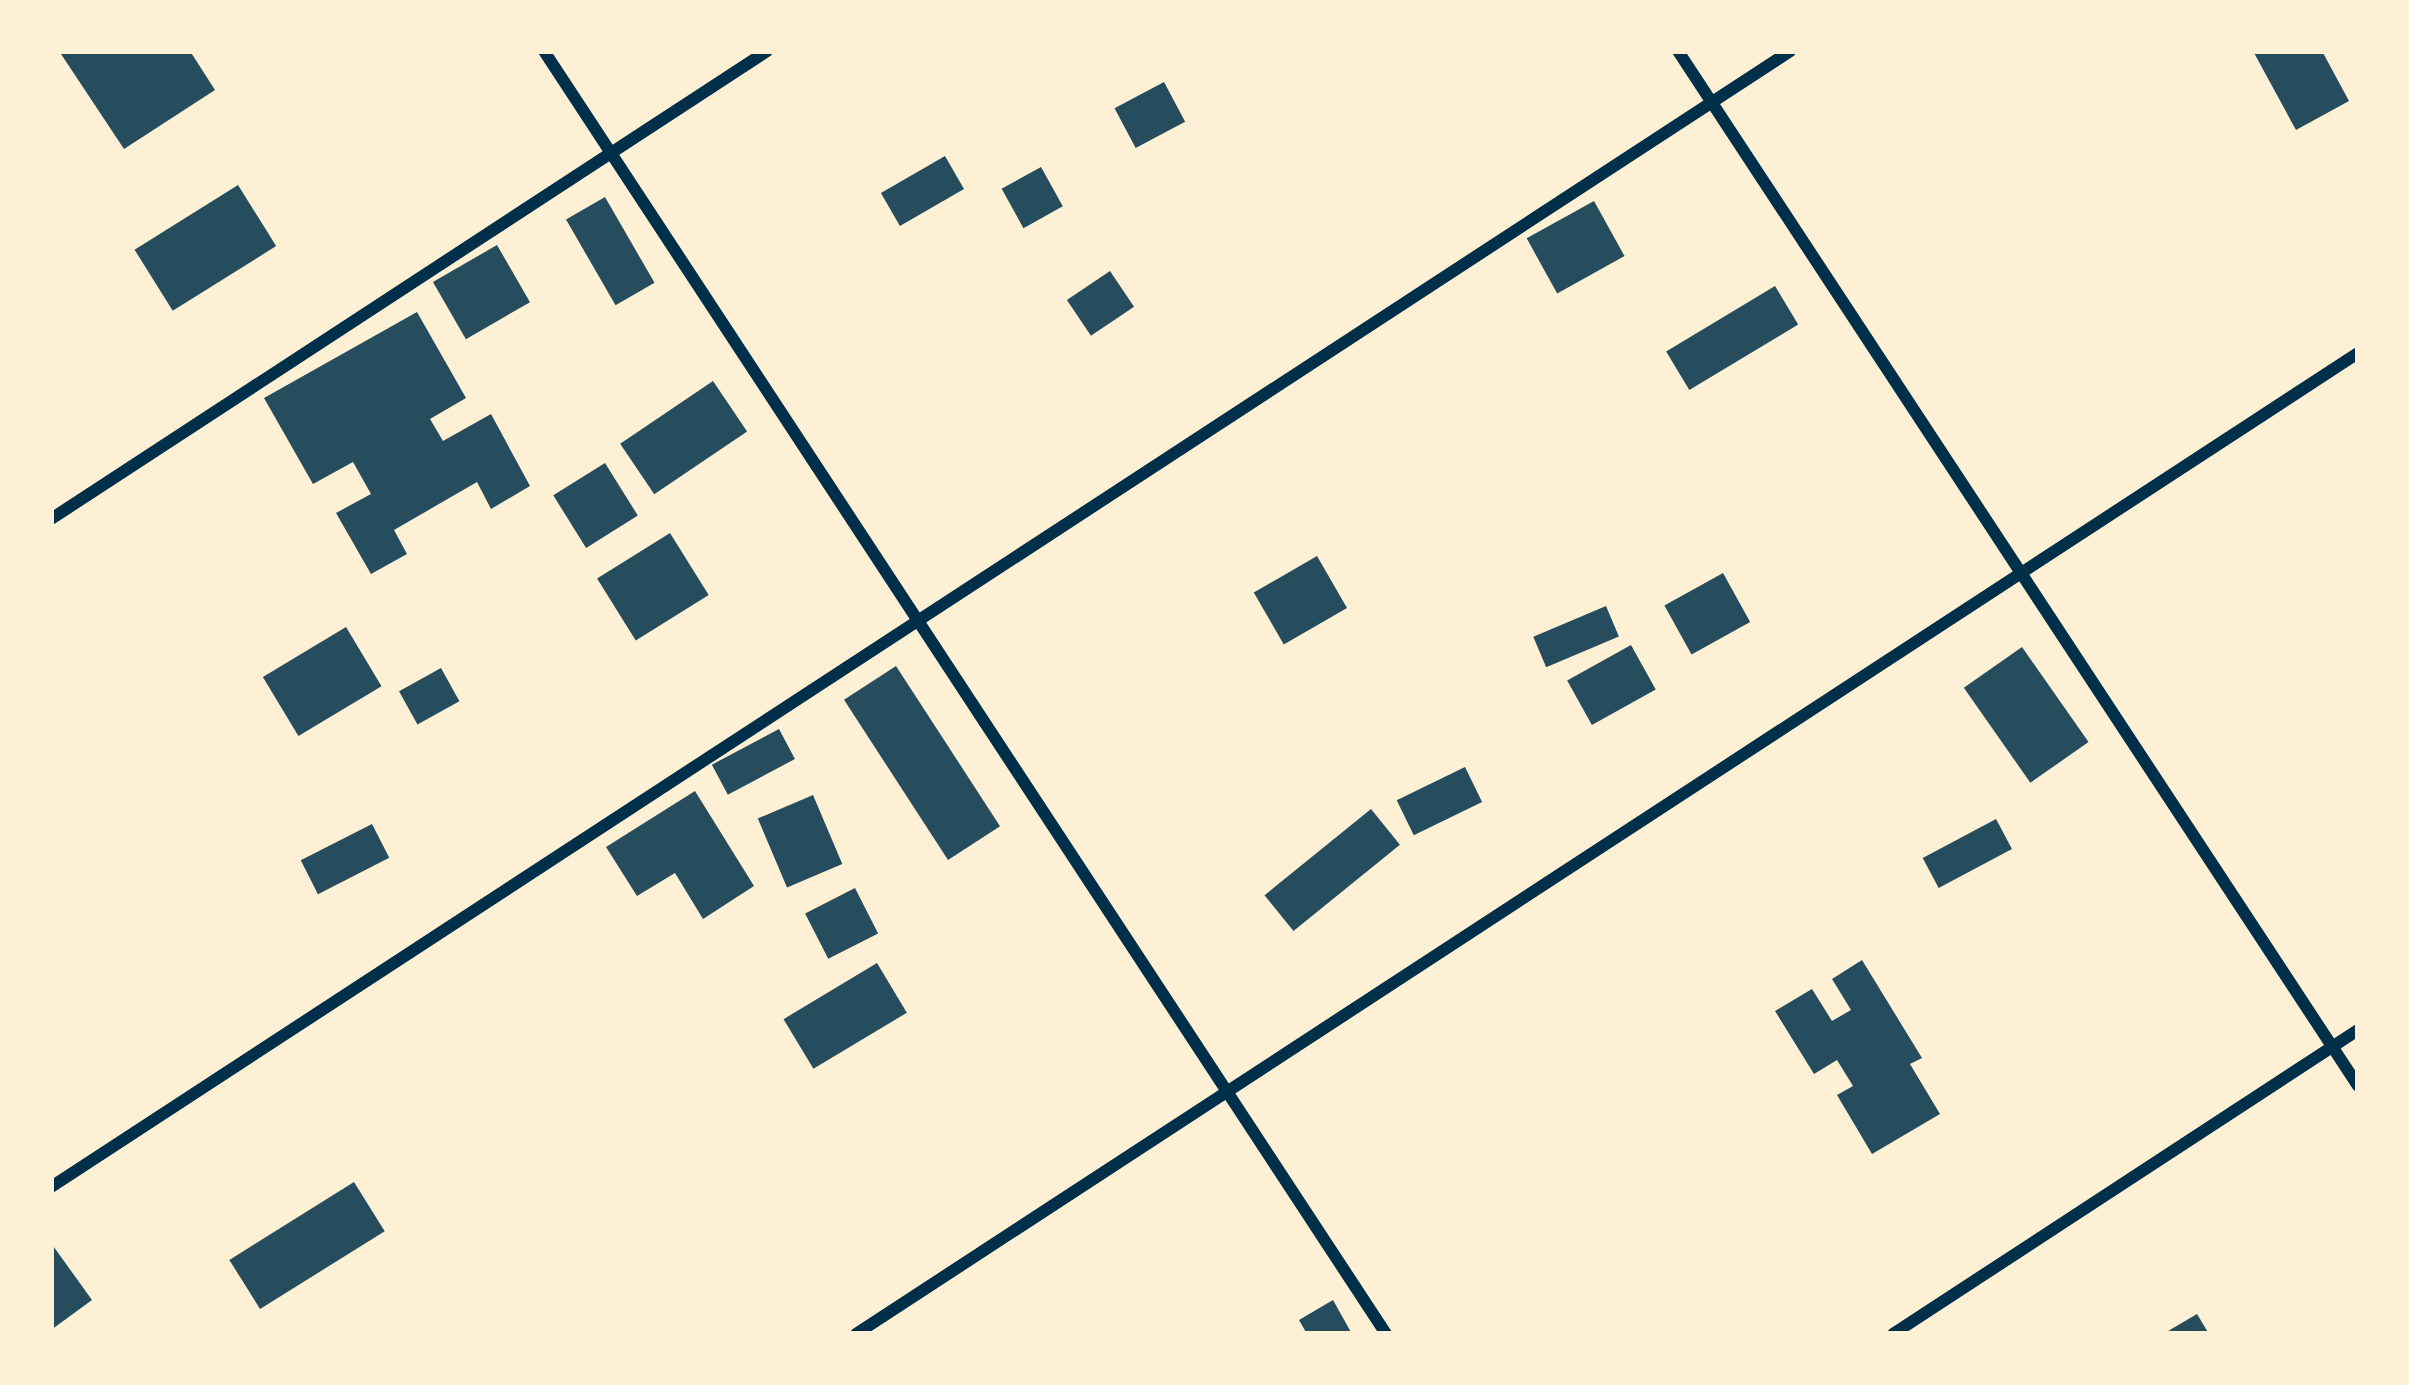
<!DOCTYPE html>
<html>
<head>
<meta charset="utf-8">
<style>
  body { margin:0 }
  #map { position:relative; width:2409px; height:1385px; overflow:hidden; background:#fdf0d5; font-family:Overpass,sans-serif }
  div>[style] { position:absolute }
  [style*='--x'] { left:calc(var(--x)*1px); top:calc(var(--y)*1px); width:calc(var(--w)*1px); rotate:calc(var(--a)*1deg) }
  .building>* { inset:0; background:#264d5e; transform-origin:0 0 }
  .minor>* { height:12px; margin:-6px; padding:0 6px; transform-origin:6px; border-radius:6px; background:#003049 }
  span { translate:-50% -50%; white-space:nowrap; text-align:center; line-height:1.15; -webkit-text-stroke:12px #fdf0d5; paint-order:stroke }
  .frame { position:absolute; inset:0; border:54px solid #fdf0d5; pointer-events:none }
</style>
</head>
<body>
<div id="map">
  <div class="building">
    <i style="clip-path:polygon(59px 51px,190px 51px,215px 90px,124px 149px)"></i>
    <i style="clip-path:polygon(2253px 51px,2322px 51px,2349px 101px,2296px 130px)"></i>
    <i style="left:1164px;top:82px;width:45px;height:56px;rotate:62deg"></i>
    <i style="left:945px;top:156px;width:38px;height:74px;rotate:60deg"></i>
    <i style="left:1041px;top:167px;width:45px;height:45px;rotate:61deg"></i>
    <i style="left:238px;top:185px;width:72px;height:122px;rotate:58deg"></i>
    <i style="left:605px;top:197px;width:99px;height:45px;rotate:60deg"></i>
    <i style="left:1594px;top:201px;width:63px;height:77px;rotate:61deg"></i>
    <i style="left:497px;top:245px;width:66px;height:74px;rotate:60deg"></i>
    <i style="left:1110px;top:271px;width:43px;height:52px;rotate:56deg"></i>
    <i style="left:1775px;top:286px;width:45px;height:127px;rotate:59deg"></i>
    <i style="clip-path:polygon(417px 312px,466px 398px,430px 419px,443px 441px,491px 414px,530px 486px,491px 509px,477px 482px,394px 530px,407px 554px,371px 574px,336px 513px,371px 494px,353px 462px,313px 484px,264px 398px)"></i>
    <i style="left:713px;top:381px;width:61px;height:112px;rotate:56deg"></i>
    <i style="left:605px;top:463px;width:62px;height:61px;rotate:58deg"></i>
    <i style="left:670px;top:533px;width:73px;height:86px;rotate:58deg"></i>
    <i style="left:1317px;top:556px;width:60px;height:73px;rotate:60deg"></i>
    <i style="left:1723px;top:573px;width:56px;height:67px;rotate:61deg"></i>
    <i style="left:1606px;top:606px;width:33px;height:79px;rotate:67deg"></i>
    <i style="left:346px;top:627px;width:69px;height:97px;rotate:59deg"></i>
    <i style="left:1631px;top:645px;width:51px;height:73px;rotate:61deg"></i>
    <i style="left:2022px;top:647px;width:116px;height:71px;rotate:55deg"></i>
    <i style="left:896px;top:666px;width:191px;height:62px;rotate:57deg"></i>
    <i style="left:441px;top:668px;width:38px;height:48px;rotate:61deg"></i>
    <i style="left:779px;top:729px;width:34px;height:76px;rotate:62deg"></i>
    <i style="left:1465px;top:767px;width:39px;height:76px;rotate:64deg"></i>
    <i style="clip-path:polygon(695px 791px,754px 886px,703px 919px,675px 873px,637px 896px,606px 847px)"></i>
    <i style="left:813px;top:795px;width:75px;height:60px;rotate:67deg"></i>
    <i style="left:1371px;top:809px;width:46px;height:137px;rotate:51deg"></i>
    <i style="left:1996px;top:819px;width:34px;height:83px;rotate:62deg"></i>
    <i style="left:372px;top:824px;width:38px;height:80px;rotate:63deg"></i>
    <i style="left:855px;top:888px;width:51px;height:56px;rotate:63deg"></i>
    <i style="clip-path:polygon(1862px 960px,1922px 1058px,1910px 1064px,1940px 1114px,1872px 1154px,1837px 1095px,1853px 1086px,1837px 1060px,1814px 1074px,1775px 1011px,1812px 989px,1832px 1021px,1851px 1010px,1832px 979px)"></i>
    <i style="left:877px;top:963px;width:58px;height:109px;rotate:59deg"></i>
    <i style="left:354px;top:1182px;width:58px;height:147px;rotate:58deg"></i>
    <i style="clip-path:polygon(51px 1243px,92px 1300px,51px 1330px)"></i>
    <i style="clip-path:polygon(1333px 1300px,1352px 1334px,1307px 1334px,1299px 1320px)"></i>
    <i style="clip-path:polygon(2197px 1314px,2209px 1334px,2163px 1334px)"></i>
  </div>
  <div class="minor">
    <i style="--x:544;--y:51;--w:1535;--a:56.72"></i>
    <i style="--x:1678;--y:51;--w:1238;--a:56.69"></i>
    <i style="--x:51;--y:519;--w:855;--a:-33.17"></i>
    <i style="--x:51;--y:1187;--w:2077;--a:-33.15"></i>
    <i style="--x:856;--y:1334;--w:1794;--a:-33.15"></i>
    <i style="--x:1893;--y:1334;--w:556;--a:-33.18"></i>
  </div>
  <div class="frame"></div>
</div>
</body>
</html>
